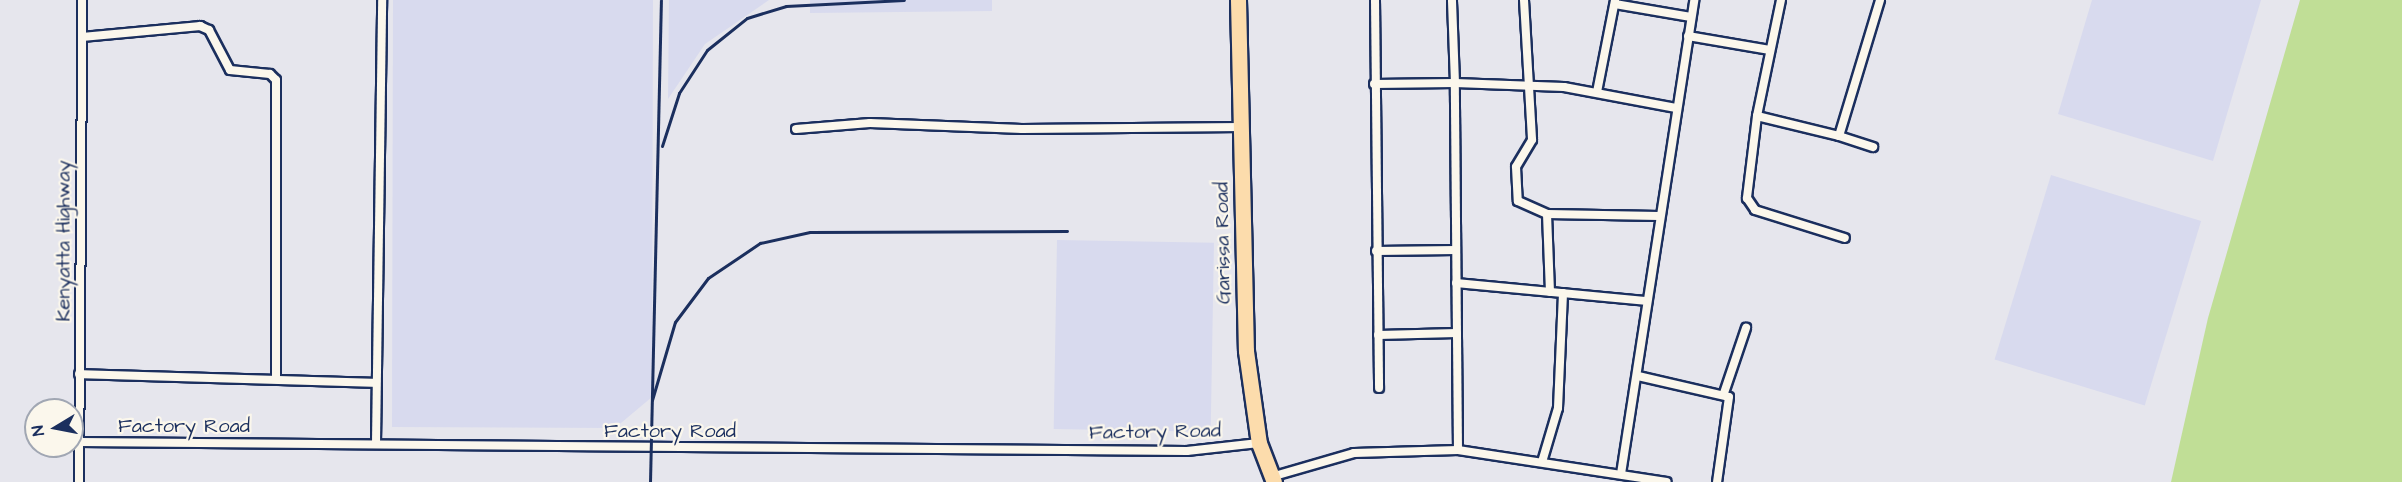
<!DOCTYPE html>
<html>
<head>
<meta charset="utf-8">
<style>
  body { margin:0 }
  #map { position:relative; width:2402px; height:482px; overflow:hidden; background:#e6e6ed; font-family:"Architects Daughter",sans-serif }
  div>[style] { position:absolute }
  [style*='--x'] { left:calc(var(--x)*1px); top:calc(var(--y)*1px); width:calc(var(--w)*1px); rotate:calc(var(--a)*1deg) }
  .built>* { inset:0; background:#d8daee; transform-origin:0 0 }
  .green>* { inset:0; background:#c0de96 }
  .roads { filter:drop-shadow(2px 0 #1b2f5e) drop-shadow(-2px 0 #1b2f5e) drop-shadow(0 2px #1b2f5e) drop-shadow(0 -2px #1b2f5e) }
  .street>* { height:8px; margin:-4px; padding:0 4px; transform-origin:4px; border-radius:4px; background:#fbf7ec }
  .highway>* { height:15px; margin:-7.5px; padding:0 7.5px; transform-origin:7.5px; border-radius:7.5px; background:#fcdcac }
  .rail>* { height:3px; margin:-1.5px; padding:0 1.5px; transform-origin:1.5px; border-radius:1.5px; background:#1b2f5e }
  span { translate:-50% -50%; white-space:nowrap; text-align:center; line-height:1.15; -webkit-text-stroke:4.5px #fbf7ec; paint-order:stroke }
  .street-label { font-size:20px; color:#1b2f5e }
  .north { position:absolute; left:24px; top:398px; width:60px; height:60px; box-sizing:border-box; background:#fbf7ec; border:2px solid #a1a7b3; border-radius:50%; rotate:260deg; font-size:16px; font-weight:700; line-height:24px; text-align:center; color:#1b2f5e }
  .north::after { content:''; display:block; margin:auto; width:21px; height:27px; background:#1b2f5e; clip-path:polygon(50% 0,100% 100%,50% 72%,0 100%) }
</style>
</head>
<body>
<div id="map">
  <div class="built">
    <i style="clip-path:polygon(393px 0,653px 0,652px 397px,615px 428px,392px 427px)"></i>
    <i style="clip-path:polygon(669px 0,769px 0,705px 44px,668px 99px)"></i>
    <i style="clip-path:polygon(810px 0,992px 0,992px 11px,810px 13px)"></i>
    <i style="clip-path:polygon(2092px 0,2261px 0,2213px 161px,2058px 114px)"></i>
    <i style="left:2051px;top:175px;width:157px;height:193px;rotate:17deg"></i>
    <i style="left:1057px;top:240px;width:157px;height:189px;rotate:1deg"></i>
  </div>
  <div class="green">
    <i style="clip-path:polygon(2300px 0,2402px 0,2402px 482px,2171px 482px,2208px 318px)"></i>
  </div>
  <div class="roads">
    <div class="street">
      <i style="--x:1375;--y:0;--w:388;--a:89.4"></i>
      <i style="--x:1524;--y:0;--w:140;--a:86.7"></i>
      <i style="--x:1532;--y:140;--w:31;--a:121"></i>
      <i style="--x:1516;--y:167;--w:34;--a:87"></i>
      <i style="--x:1518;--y:201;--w:32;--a:24"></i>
      <i style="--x:1547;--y:214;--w:112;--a:1"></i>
      <i style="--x:1781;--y:0;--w:118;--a:101.7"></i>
      <i style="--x:1757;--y:116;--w:83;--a:97"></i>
      <i style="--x:1747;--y:198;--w:14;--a:56"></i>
      <i style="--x:1755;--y:210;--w:94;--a:17.3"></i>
      <i style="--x:1615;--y:4;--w:77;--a:9.7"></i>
      <i style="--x:1688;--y:36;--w:83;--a:9.7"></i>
      <i style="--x:82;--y:37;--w:119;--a:-5.3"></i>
      <i style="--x:200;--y:26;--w:10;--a:24"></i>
      <i style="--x:209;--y:30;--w:45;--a:62.3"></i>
      <i style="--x:230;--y:70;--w:40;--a:5.7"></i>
      <i style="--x:270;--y:74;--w:8;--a:45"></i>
      <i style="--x:276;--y:80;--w:299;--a:90"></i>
      <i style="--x:1374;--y:84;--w:81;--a:-0.7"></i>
      <i style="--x:1455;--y:83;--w:83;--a:-92.1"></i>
      <i style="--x:1597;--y:92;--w:94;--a:-78.9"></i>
      <i style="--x:1757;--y:116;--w:84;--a:13.7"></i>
      <i style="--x:1839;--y:136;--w:142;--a:-73.2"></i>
      <i style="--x:796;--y:129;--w:74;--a:-4.6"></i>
      <i style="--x:870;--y:123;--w:152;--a:2.3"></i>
      <i style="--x:1022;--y:129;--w:220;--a:-0.5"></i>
      <i style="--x:1839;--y:136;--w:36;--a:18"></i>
      <i style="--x:1547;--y:214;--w:78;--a:87.8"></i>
      <i style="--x:1376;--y:251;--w:80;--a:-0.7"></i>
      <i style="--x:1456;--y:283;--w:190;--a:5.4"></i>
      <i style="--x:1378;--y:335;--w:79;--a:-1.5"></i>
      <i style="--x:79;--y:374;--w:297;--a:1.7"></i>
      <i style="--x:1638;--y:376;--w:93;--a:13"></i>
      <i style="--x:1729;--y:397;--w:86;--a:98"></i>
      <i style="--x:1724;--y:393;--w:69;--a:-71.3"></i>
      <i style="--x:80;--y:442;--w:1107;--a:0.47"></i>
      <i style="--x:1187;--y:451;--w:72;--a:-6.3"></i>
      <i style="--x:376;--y:443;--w:443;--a:-89.2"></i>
      <i style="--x:1458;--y:450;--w:367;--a:-90.5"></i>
      <i style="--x:1455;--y:83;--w:109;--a:2.1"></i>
      <i style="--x:1564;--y:87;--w:114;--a:10.6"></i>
      <i style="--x:1542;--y:462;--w:56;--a:-73.5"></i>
      <i style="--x:1558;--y:408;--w:115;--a:-87.5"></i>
      <i style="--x:1621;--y:474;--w:480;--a:-81.2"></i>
      <i style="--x:1271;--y:477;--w:86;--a:-16.1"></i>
      <i style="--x:1354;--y:453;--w:104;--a:-1.7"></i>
      <i style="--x:1458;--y:450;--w:211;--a:8.7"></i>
      <i style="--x:79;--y:482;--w:482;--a:-89.6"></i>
    </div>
    <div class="highway">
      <i style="--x:1238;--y:0;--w:351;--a:88.7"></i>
      <i style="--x:1246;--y:351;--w:93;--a:82"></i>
      <i style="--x:1259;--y:443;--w:42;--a:69"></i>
    </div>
  </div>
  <div class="rail">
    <i style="--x:662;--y:146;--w:56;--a:-72.2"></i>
    <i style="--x:679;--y:93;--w:51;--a:-56.9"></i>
    <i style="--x:707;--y:50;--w:51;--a:-38.7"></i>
    <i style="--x:747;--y:18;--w:41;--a:-17.1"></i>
    <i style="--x:786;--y:6;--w:118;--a:-2.9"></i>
    <i style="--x:652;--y:400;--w:81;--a:-73.6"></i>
    <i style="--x:675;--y:322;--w:55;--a:-53.1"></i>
    <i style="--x:708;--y:278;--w:63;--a:-33.9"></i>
    <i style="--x:760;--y:243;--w:51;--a:-12.4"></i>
    <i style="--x:810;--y:232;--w:257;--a:-0.2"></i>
    <i style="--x:650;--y:482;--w:482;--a:-88.7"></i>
  </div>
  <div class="street-label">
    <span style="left:64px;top:241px;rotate:-90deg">Kenyatta Highway</span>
    <span style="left:1223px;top:243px;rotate:-91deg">Garissa Road</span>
    <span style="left:184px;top:426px">Factory Road</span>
    <span style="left:670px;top:431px">Factory Road</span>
    <span style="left:1155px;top:432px;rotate:-1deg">Factory Road</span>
  </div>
  <div class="north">N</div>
</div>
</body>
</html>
